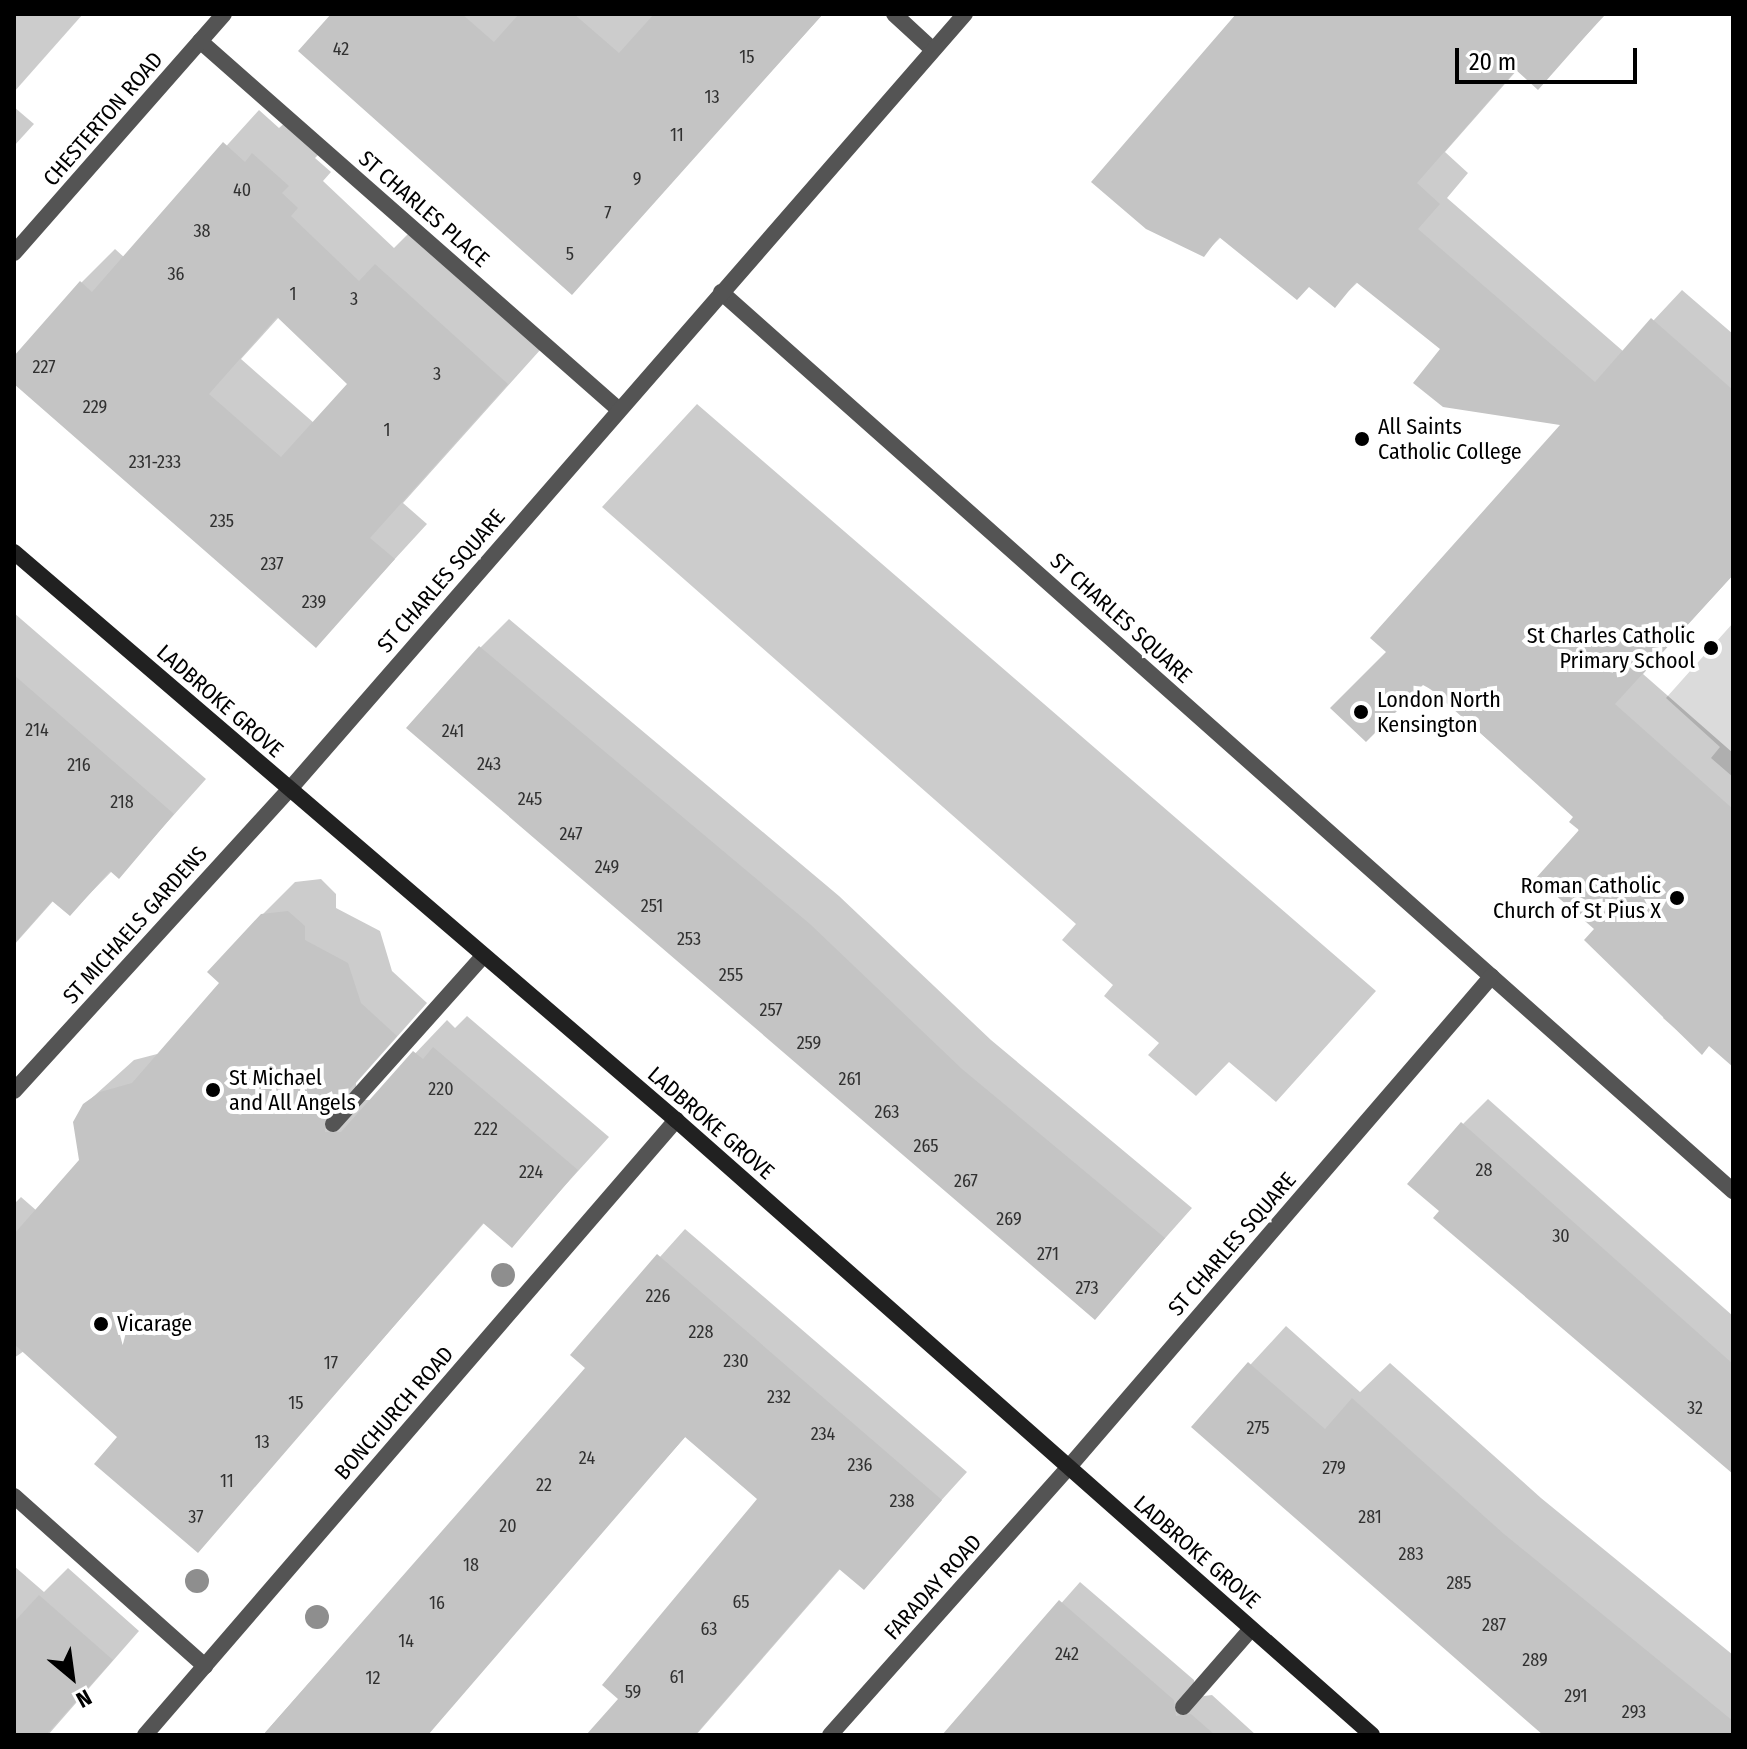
<!DOCTYPE html>
<html>
<head>
<meta charset="utf-8">
<style>
  body { margin:0 }
  #map { position:relative; width:1747px; height:1749px; overflow:hidden; background:#fff; font-family:"Fira Sans Condensed",sans-serif }
  div>[style] { position:absolute }
  [style*='--x'] { left:calc(var(--x)*1px); top:calc(var(--y)*1px); width:calc(var(--w)*1px); rotate:calc(var(--a)*1deg) }
  .green>* { inset:0; background:#dbdbdb }
  .shadow>* { inset:0; background:#0003 }
  .building>* { inset:0; background:#c4c4c4 }
  .lane>* { height:16px; margin:-8px; padding:0 8px; transform-origin:8px; border-radius:8px; background:#545454 }
  .street>* { height:16px; margin:-8px; padding:0 8px; transform-origin:8px; border-radius:8px; background:#545454 }
  .secondary>* { height:16px; margin:-8px; padding:0 8px; transform-origin:8px; border-radius:8px; background:#212121 }
  .trees>* { width:24px; height:24px; margin:-12px; border-radius:50%; background:#8e8e8e }
  .dots>* { width:22px; height:22px; translate:-50% -50%; box-sizing:border-box; border:4px solid #fff; border-radius:50% }
  span { translate:-50% -50%; white-space:nowrap; text-align:center; line-height:1.15; -webkit-text-stroke:8px #fff; paint-order:stroke }
  .number-label { font-size:18px; color:#313131 }
  .number-label span { -webkit-text-stroke-width:0 }
  .street-label { font-size:22px; color:#000 }
  .poi-label { font-size:22px; color:#000 }
  .left { translate:0 -50%; text-align:left }
  .right { translate:-100% -50%; text-align:right }
  .frame { position:absolute; inset:0; border:16px solid #000; pointer-events:none }
  .north { position:absolute; left:32px; top:1637px; width:80px; height:80px; -webkit-text-stroke:6px #fff; paint-order:stroke; rotate:151deg; font-size:22px; font-weight:700; line-height:32px; text-align:center; color:#000 }
  .north::after { content:''; display:block; margin:auto; width:28px; height:36px; background:#000; clip-path:polygon(50% 0,100% 100%,50% 72%,0 100%) }
  .scale { position:absolute; left:1455px; top:48px; width:182px; height:36px; box-sizing:border-box; border:4px solid #000; border-top:0; padding-left:10px; font-size:24px; line-height:28px; white-space:nowrap; color:#000; -webkit-text-stroke:6px #fff; paint-order:stroke }
</style>
</head>
<body>
<div id="map">
  <div class="green">
    <i style="clip-path:polygon(1733px 623px,1733px 777px,1711px 758px,1720px 747px,1666px 698px)"></i>
  </div>
  <div class="shadow">
    <i style="clip-path:polygon(14px 14px,83px 14px,14px 92px)"></i>
    <i style="clip-path:polygon(333px 14px,823px 14px,571px 292px)"></i>
    <i style="clip-path:polygon(1238px 14px,1606px 14px,1538px 87px,1518px 69px,1445px 152px,1468px 173px,1447px 198px,1624px 352px,1682px 290px,1733px 334px,1733px 575px,1643px 674px,1733px 753px,1733px 1065px,1710px 1044px,1702px 1052px,1663px 1018px,1666px 1013px,1597px 929px,1576px 817px,1388px 652px,1564px 424px,1443px 348px,1359px 281px,1334px 305px,1310px 285px,1221px 237px,1203px 255px)"></i>
    <i style="clip-path:polygon(14px 107px,34px 124px,14px 146px)"></i>
    <i style="clip-path:polygon(evenodd,259px 110px,279px 128px,287px 121px,322px 151px,315px 158px,331px 172px,323px 181px,394px 248px,411px 231px,541px 349px,403px 503px,427px 524px,316px 645px,14px 381px,14px 359px,81px 283px,115px 249px,125px 258px,259px 110px,279px 317px,350px 384px,314px 423px,241px 359px,279px 317px)"></i>
    <i style="clip-path:polygon(697px 404px,1376px 991px,1276px 1102px,1229px 1062px,1196px 1096px,1148px 1055px,1159px 1043px,1104px 996px,1113px 985px,1062px 940px,1076px 924px,602px 507px)"></i>
    <i style="clip-path:polygon(14px 613px,206px 779px,119px 876px,112px 871px,70px 914px,54px 900px,14px 945px)"></i>
    <i style="clip-path:polygon(509px 619px,839px 896px,991px 1040px,1192px 1208px,1095px 1317px,480px 648px)"></i>
    <i style="clip-path:polygon(321px 879px,336px 894px,336px 908px,380px 931px,392px 971px,427px 1003px,356px 1083px,357px 1100px,371px 1100px,447px 1020px,455px 1028px,467px 1016px,609px 1137px,511px 1245px,485px 1222px,198px 1550px,120px 1437px,24px 1351px,14px 1358px,14px 1204px,21px 1197px,37px 1211px,81px 1161px,84px 1105px,134px 1060px,161px 1053px,222px 983px,262px 915px,295px 882px)"></i>
    <i style="clip-path:polygon(1488px 1099px,1733px 1316px,1733px 1472px,1442px 1211px,1463px 1124px)"></i>
    <i style="clip-path:polygon(685px 1229px,967px 1472px,863px 1587px,841px 1568px,696px 1735px,590px 1735px,621px 1699px,759px 1499px,687px 1435px,420px 1735px,263px 1735px,588px 1368px,573px 1354px)"></i>
    <i style="clip-path:polygon(1286px 1326px,1360px 1392px,1390px 1363px,1541px 1498px,1733px 1655px,1733px 1735px,1546px 1735px,1193px 1427px)"></i>
    <i style="clip-path:polygon(14px 1566px,44px 1592px,68px 1568px,139px 1631px,48px 1735px,14px 1735px)"></i>
    <i style="clip-path:polygon(1080px 1582px,1194px 1680px,1196px 1697px,1212px 1695px,1256px 1735px,945px 1735px)"></i>
  </div>
  <div class="building">
    <i style="clip-path:polygon(331px 14px,462px 14px,494px 42px,519px 14px,574px 14px,619px 53px,654px 14px,823px 14px,572px 295px,298px 51px)"></i>
    <i style="clip-path:polygon(1236px 14px,1605px 14px,1538px 90px,1516px 70px,1417px 183px,1440px 204px,1418px 229px,1595px 382px,1651px 318px,1733px 390px,1733px 575px,1615px 704px,1733px 809px,1733px 1067px,1709px 1046px,1702px 1055px,1584px 940px,1594px 929px,1536px 878px,1579px 830px,1569px 822px,1573px 817px,1434px 691px,1423px 685px,1366px 742px,1330px 708px,1386px 652px,1370px 638px,1560px 425px,1443px 407px,1413px 383px,1440px 349px,1356px 282px,1335px 308px,1309px 287px,1297px 300px,1219px 237px,1204px 257px,1146px 229px,1091px 182px)"></i>
    <i style="clip-path:polygon(evenodd,223px 142px,245px 162px,252px 153px,289px 186px,282px 193px,298px 208px,291px 216px,359px 281px,375px 264px,508px 384px,370px 538px,395px 559px,316px 648px,14px 384px,14px 356px,80px 281px,92px 292px,223px 142px,277px 317px,347px 384px,281px 457px,209px 394px,277px 317px)"></i>
    <i style="clip-path:polygon(479px 646px,810px 924px,962px 1069px,1165px 1238px,1095px 1320px,406px 728px)"></i>
    <i style="clip-path:polygon(14px 675px,174px 814px,119px 879px,110px 871px,70px 916px,52px 901px,14px 944px)"></i>
    <i style="clip-path:polygon(288px 911px,305px 926px,305px 940px,348px 963px,361px 1003px,397px 1036px,325px 1117px,325px 1132px,341px 1132px,413px 1051px,423px 1059px,433px 1047px,578px 1170px,512px 1248px,483px 1223px,198px 1553px,94px 1464px,117px 1437px,14px 1344px,14px 1234px,79px 1160px,73px 1122px,83px 1104px,100px 1092px,132px 1083px,219px 983px,207px 972px,261px 914px)"></i>
    <i style="clip-path:polygon(1461px 1122px,1733px 1364px,1733px 1474px,1433px 1218px,1439px 1211px,1407px 1184px)"></i>
    <i style="clip-path:polygon(657px 1254px,942px 1500px,864px 1590px,839px 1569px,695px 1735px,586px 1735px,618px 1699px,602px 1685px,757px 1499px,685px 1437px,428px 1735px,263px 1735px,585px 1368px,570px 1355px)"></i>
    <i style="clip-path:polygon(1248px 1362px,1325px 1429px,1352px 1398px,1504px 1534px,1733px 1721px,1733px 1735px,1543px 1735px,1191px 1427px)"></i>
    <i style="clip-path:polygon(39px 1595px,113px 1660px,46px 1735px,14px 1735px,14px 1622px)"></i>
    <i style="clip-path:polygon(1059px 1600px,1174px 1700px,1176px 1716px,1191px 1714px,1215px 1735px,942px 1735px)"></i>
  </div>
  <div class="lane">
    <i style="--x:333;--y:1124;--w:225;--a:-48.2"></i>
    <i style="--x:1183;--y:1707;--w:103;--a:-48.9"></i>
  </div>
  <div class="street">
    <i style="--x:894;--y:14;--w:53;--a:42.7"></i>
    <i style="--x:200;--y:41;--w:557;--a:41.36"></i>
    <i style="--x:14;--y:253;--w:318;--a:-48.7"></i>
    <i style="--x:721;--y:292;--w:1354;--a:41.62"></i>
    <i style="--x:14;--y:1091;--w:408;--a:-47.6"></i>
    <i style="--x:289;--y:790;--w:1029;--a:-48.94"></i>
    <i style="--x:14;--y:1496;--w:256;--a:41.7"></i>
    <i style="--x:145;--y:1735;--w:813;--a:-49.19"></i>
    <i style="--x:830;--y:1735;--w:358;--a:-48.3"></i>
    <i style="--x:1068;--y:1468;--w:649;--a:-49.25"></i>
  </div>
  <div class="secondary">
    <i style="--x:14;--y:552;--w:872;--a:40.63"></i>
    <i style="--x:676;--y:1120;--w:929;--a:41.46"></i>
  </div>
  <div class="trees">
    <i style="left:503px;top:1275px"></i>
    <i style="left:197px;top:1581px"></i>
    <i style="left:317px;top:1617px"></i>
  </div>
  <div class="dots">
    <i style="left:1362px;top:439px;background:#000"></i>
    <i style="left:1711px;top:648px;background:#000"></i>
    <i style="left:1361px;top:712px;background:#000"></i>
    <i style="left:1677px;top:898px;background:#000"></i>
    <i style="left:213px;top:1090px;background:#000"></i>
    <i style="left:101px;top:1324px;background:#000"></i>
  </div>
  <div class="number-label">
    <span style="left:341px;top:49px">42</span>
    <span style="left:747px;top:57px">15</span>
    <span style="left:712px;top:97px">13</span>
    <span style="left:677px;top:135px">11</span>
    <span style="left:637px;top:179px">9</span>
    <span style="left:242px;top:190px">40</span>
    <span style="left:608px;top:213px">7</span>
    <span style="left:202px;top:231px">38</span>
    <span style="left:570px;top:254px">5</span>
    <span style="left:176px;top:274px">36</span>
    <span style="left:293px;top:294px">1</span>
    <span style="left:354px;top:299px">3</span>
    <span style="left:44px;top:367px">227</span>
    <span style="left:437px;top:374px">3</span>
    <span style="left:95px;top:407px">229</span>
    <span style="left:387px;top:430px">1</span>
    <span style="left:155px;top:462px">231-233</span>
    <span style="left:222px;top:521px">235</span>
    <span style="left:272px;top:564px">237</span>
    <span style="left:314px;top:602px">239</span>
    <span style="left:37px;top:730px">214</span>
    <span style="left:453px;top:731px">241</span>
    <span style="left:489px;top:764px">243</span>
    <span style="left:79px;top:765px">216</span>
    <span style="left:530px;top:799px">245</span>
    <span style="left:122px;top:802px">218</span>
    <span style="left:571px;top:834px">247</span>
    <span style="left:607px;top:867px">249</span>
    <span style="left:652px;top:906px">251</span>
    <span style="left:689px;top:939px">253</span>
    <span style="left:731px;top:975px">255</span>
    <span style="left:771px;top:1010px">257</span>
    <span style="left:809px;top:1043px">259</span>
    <span style="left:850px;top:1079px">261</span>
    <span style="left:441px;top:1089px">220</span>
    <span style="left:887px;top:1112px">263</span>
    <span style="left:486px;top:1129px">222</span>
    <span style="left:926px;top:1146px">265</span>
    <span style="left:1484px;top:1170px">28</span>
    <span style="left:531px;top:1172px">224</span>
    <span style="left:966px;top:1181px">267</span>
    <span style="left:1009px;top:1219px">269</span>
    <span style="left:1561px;top:1236px">30</span>
    <span style="left:1048px;top:1254px">271</span>
    <span style="left:1087px;top:1288px">273</span>
    <span style="left:658px;top:1296px">226</span>
    <span style="left:701px;top:1332px">228</span>
    <span style="left:736px;top:1361px">230</span>
    <span style="left:331px;top:1363px">17</span>
    <span style="left:779px;top:1397px">232</span>
    <span style="left:296px;top:1403px">15</span>
    <span style="left:1695px;top:1408px">32</span>
    <span style="left:1258px;top:1428px">275</span>
    <span style="left:823px;top:1434px">234</span>
    <span style="left:262px;top:1442px">13</span>
    <span style="left:587px;top:1458px">24</span>
    <span style="left:860px;top:1465px">236</span>
    <span style="left:1334px;top:1468px">279</span>
    <span style="left:227px;top:1481px">11</span>
    <span style="left:544px;top:1485px">22</span>
    <span style="left:902px;top:1501px">238</span>
    <span style="left:196px;top:1517px">37</span>
    <span style="left:1370px;top:1517px">281</span>
    <span style="left:508px;top:1526px">20</span>
    <span style="left:1411px;top:1554px">283</span>
    <span style="left:471px;top:1565px">18</span>
    <span style="left:1459px;top:1583px">285</span>
    <span style="left:741px;top:1602px">65</span>
    <span style="left:437px;top:1603px">16</span>
    <span style="left:1494px;top:1625px">287</span>
    <span style="left:709px;top:1629px">63</span>
    <span style="left:406px;top:1641px">14</span>
    <span style="left:1067px;top:1654px">242</span>
    <span style="left:1535px;top:1660px">289</span>
    <span style="left:677px;top:1677px">61</span>
    <span style="left:373px;top:1678px">12</span>
    <span style="left:633px;top:1692px">59</span>
    <span style="left:1576px;top:1696px">291</span>
    <span style="left:1634px;top:1712px">293</span>
  </div>
  <div class="street-label">
    <span style="left:103px;top:119px;rotate:-49deg">CHESTERTON ROAD</span>
    <span style="left:424px;top:209px;rotate:41deg">ST CHARLES PLACE</span>
    <span style="left:441px;top:581px;rotate:-49deg">ST CHARLES SQUARE</span>
    <span style="left:1121px;top:618px;rotate:42deg">ST CHARLES SQUARE</span>
    <span style="left:220px;top:701px;rotate:41deg">LADBROKE GROVE</span>
    <span style="left:135px;top:925px;rotate:-48deg">ST MICHAELS GARDENS</span>
    <span style="left:711px;top:1123px;rotate:41deg">LADBROKE GROVE</span>
    <span style="left:1232px;top:1244px;rotate:-49deg">ST CHARLES SQUARE</span>
    <span style="left:394px;top:1413px;rotate:-49deg">BONCHURCH ROAD</span>
    <span style="left:1197px;top:1552px;rotate:41deg">LADBROKE GROVE</span>
    <span style="left:933px;top:1587px;rotate:-48deg">FARADAY ROAD</span>
  </div>
  <div class="poi-label">
    <span class="left" style="left:1378px;top:439px">All Saints<br>Catholic College</span>
    <span class="right" style="left:1695px;top:648px">St Charles Catholic<br>Primary School</span>
    <span class="left" style="left:1377px;top:712px">London North<br>Kensington</span>
    <span class="right" style="left:1661px;top:898px">Roman Catholic<br>Church of St Pius X</span>
    <span class="left" style="left:229px;top:1090px">St Michael<br>and All Angels</span>
    <span class="left" style="left:117px;top:1324px">Vicarage</span>
  </div>
  <div class="frame"></div>
  <div class="north">N</div>
  <div class="scale">20 m</div>
</div>
</body>
</html>
